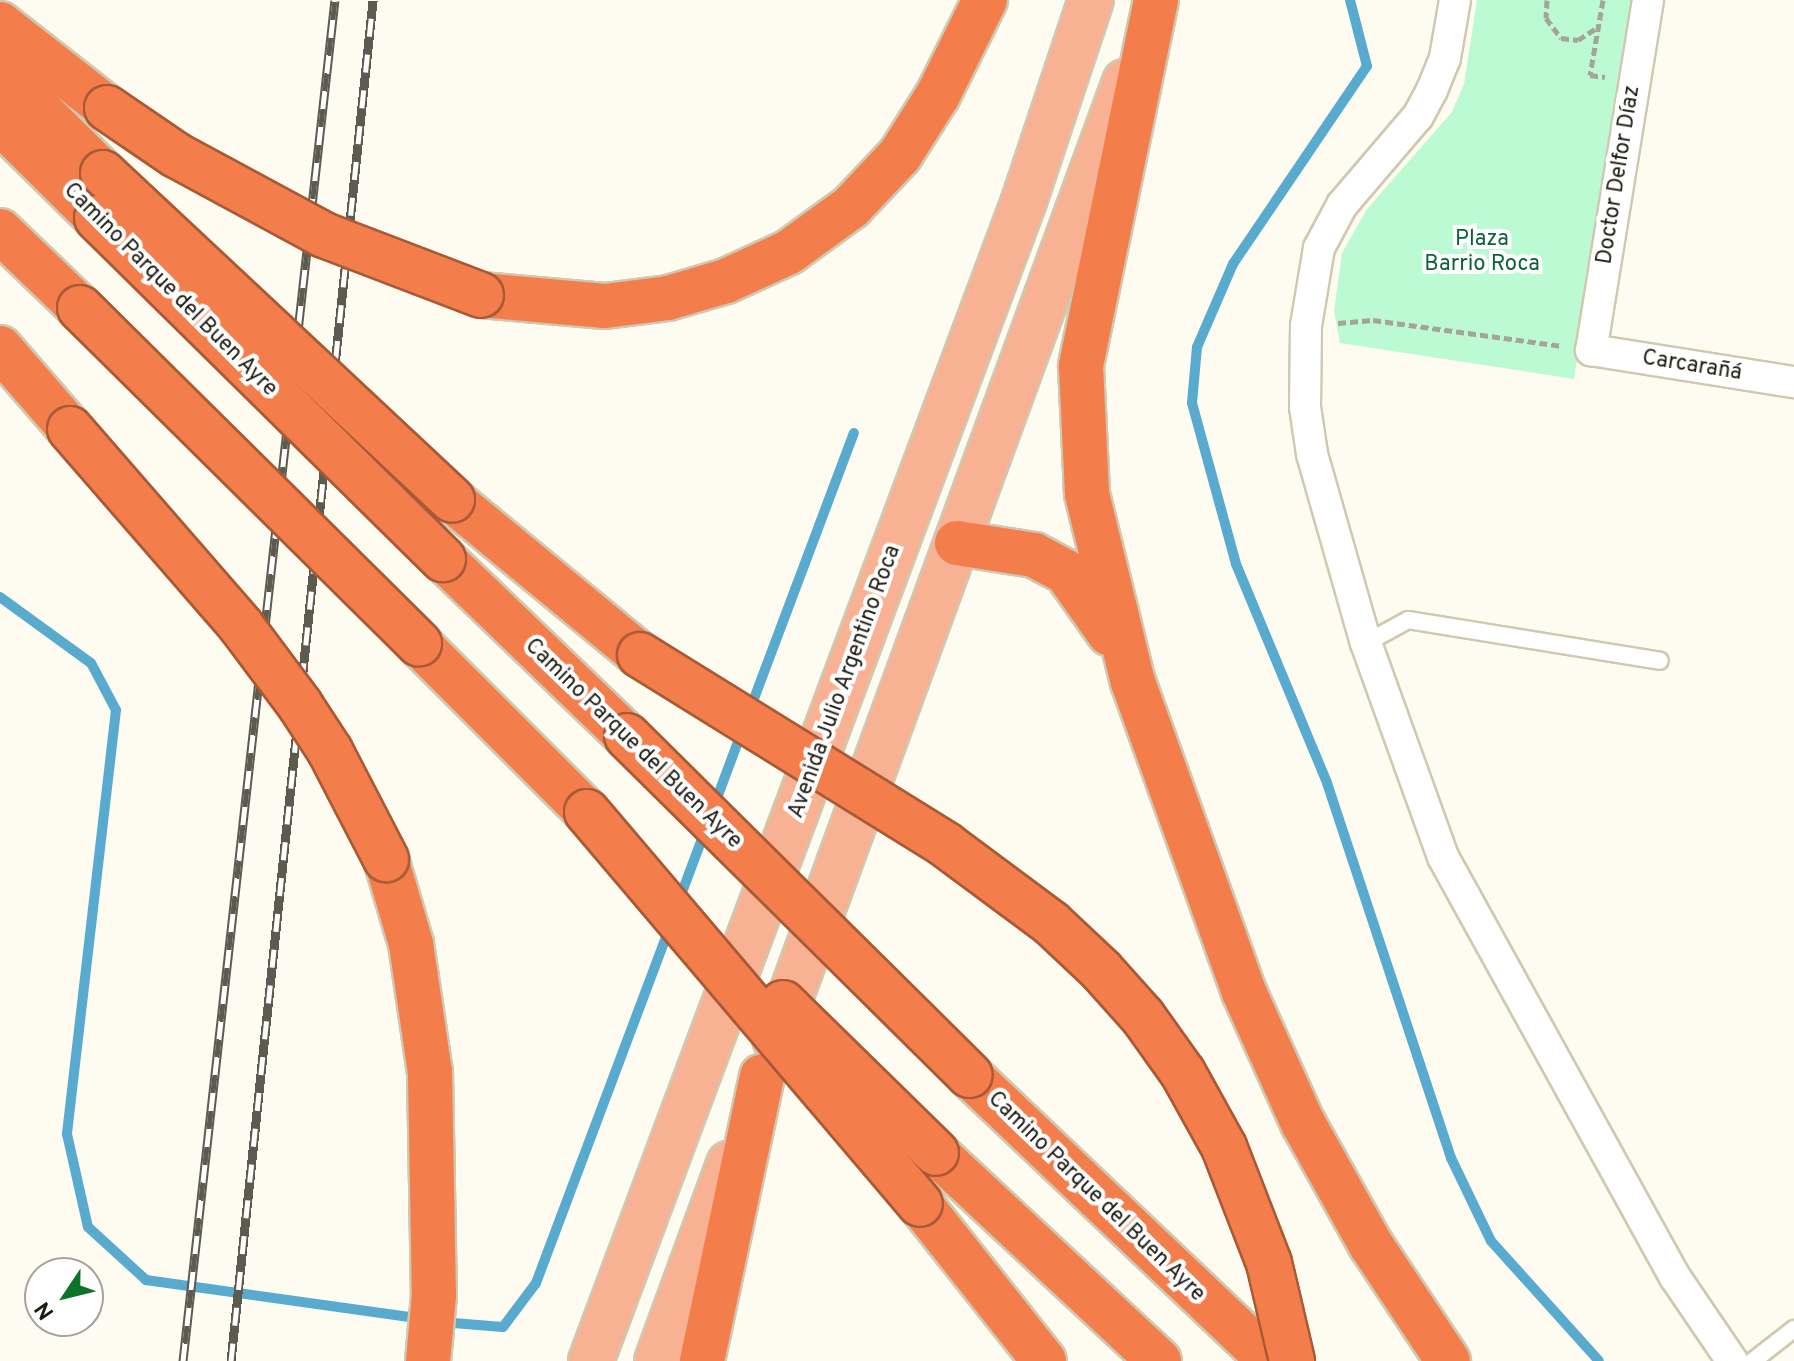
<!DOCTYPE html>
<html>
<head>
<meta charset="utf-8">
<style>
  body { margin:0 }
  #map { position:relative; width:1794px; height:1361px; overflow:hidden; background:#fefbf0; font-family:Overpass,sans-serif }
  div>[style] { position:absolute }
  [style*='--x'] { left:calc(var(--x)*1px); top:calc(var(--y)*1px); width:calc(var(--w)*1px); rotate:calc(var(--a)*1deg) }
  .green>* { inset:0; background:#bcfad3 }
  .stream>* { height:10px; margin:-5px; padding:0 5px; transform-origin:5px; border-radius:5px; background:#58abce }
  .path>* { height:5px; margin-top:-2.5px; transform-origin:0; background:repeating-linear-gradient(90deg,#a6a398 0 8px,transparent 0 12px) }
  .roads { filter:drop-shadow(2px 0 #d0c8af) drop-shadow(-2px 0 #d0c8af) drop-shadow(0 2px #d0c8af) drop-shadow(0 -2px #d0c8af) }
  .lane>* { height:16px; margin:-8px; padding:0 8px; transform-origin:8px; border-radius:8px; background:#fff }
  .street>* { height:30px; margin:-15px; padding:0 15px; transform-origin:15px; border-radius:15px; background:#fff }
  .primary>* { height:44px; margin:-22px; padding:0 22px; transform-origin:22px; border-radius:22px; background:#f8b193 }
  .highway>* { height:44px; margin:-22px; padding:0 22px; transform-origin:22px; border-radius:22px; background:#f37d4b }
  .rail>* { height:9px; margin-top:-4.5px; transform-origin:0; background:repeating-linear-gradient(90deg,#fff 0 18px,#5d5a50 0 36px); box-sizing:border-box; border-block:2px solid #5d5a50 }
  .bridges { filter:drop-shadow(2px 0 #a85a36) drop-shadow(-2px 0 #a85a36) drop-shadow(0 2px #a85a36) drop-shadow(0 -2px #a85a36) }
  .highway-bridge>* { height:44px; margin:-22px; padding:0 22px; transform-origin:22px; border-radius:22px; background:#f37d4b }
  span { translate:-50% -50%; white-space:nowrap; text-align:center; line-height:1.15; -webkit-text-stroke:8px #fff; paint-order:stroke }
  .street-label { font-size:22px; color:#1c1910 }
  .park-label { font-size:22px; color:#0b623a }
  .north { position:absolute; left:24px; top:1257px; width:80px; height:80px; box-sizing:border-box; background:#fff; border:2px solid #a4a39f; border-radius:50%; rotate:235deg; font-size:22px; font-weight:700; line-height:32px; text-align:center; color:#1c1910 }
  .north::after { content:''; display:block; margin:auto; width:28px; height:36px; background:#0b7426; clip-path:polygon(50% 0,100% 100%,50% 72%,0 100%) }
</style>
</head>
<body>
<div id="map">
  <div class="green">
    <i style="clip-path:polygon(1477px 0,1636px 0,1574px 379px,1340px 343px,1334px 311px,1342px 253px,1367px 209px,1452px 112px,1464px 84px)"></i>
  </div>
  <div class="stream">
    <i style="--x:1350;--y:0;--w:68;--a:75.6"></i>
    <i style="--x:1367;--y:66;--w:239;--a:124.1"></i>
    <i style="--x:1233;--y:264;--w:90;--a:113.4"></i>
    <i style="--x:1197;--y:347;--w:56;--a:95.1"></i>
    <i style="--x:1192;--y:403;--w:167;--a:74.7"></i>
    <i style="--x:1236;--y:564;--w:237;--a:67.4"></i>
    <i style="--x:1327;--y:783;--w:395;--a:71.7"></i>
    <i style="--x:1451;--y:1158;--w:92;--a:64.3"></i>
    <i style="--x:1491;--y:1241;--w:161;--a:48"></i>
    <i style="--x:0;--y:597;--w:112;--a:36"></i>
    <i style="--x:91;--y:663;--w:53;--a:62"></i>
    <i style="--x:116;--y:710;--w:427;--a:96.6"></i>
    <i style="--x:67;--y:1134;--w:95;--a:77.3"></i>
    <i style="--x:88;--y:1227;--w:79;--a:42.4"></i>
    <i style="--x:146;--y:1280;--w:266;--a:8"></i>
    <i style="--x:749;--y:712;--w:298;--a:-69.4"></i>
    <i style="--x:714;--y:806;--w:80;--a:-69.5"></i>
    <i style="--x:678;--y:903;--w:80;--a:-69.5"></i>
    <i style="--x:453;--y:1323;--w:50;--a:4.6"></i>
    <i style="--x:503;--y:1327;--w:55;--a:-53.1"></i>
    <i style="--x:536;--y:1283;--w:381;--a:-69.4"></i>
  </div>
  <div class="path">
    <i style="--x:1547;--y:0;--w:18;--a:93"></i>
    <i style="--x:1546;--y:18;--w:25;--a:53"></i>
    <i style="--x:1561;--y:38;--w:17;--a:7"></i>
    <i style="--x:1578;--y:40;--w:20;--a:-33"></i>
    <i style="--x:1603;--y:0;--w:76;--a:99.8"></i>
    <i style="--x:1590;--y:75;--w:15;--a:8"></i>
    <i style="--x:1338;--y:323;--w:35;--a:-5"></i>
    <i style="--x:1373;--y:320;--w:191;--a:7.8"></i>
  </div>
  <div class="roads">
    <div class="lane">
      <i style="--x:1366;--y:643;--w:48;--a:-28.7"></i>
      <i style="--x:1408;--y:620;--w:255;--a:9.2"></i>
      <i style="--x:1753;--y:1361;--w:52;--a:-38"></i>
    </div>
    <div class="street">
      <i style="--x:1455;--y:0;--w:59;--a:99.8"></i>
      <i style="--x:1445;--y:58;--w:35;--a:112"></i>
      <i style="--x:1432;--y:90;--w:30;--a:118"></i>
      <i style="--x:1418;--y:116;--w:117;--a:130.5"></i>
      <i style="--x:1342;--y:205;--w:49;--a:118.1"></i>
      <i style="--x:1319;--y:248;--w:79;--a:99.5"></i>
      <i style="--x:1306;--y:326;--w:81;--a:90.7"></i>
      <i style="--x:1305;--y:407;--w:48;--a:81.5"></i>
      <i style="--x:1312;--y:454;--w:197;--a:74.1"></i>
      <i style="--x:1366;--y:643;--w:227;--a:70.2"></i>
      <i style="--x:1443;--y:857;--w:480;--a:61.1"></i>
      <i style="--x:1675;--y:1277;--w:102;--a:55.8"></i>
      <i style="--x:1648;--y:0;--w:355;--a:99.2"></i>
      <i style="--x:1591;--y:350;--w:206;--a:9"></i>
    </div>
    <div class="primary">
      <i style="--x:775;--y:1039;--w:1019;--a:-69.91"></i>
      <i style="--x:591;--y:1361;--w:1238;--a:-69.53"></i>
      <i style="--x:1024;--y:201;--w:212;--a:-71.6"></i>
      <i style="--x:657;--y:1361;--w:210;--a:-69.9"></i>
    </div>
    <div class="highway">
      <i style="--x:1156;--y:0;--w:374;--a:101.6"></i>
      <i style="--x:1081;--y:366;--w:128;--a:87.3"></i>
      <i style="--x:1087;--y:494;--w:194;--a:76.3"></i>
      <i style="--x:1133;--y:682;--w:329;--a:70.3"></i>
      <i style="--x:1244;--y:992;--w:144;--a:65.8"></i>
      <i style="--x:1303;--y:1123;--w:140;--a:60.9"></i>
      <i style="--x:1371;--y:1245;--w:139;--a:56.4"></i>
      <i style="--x:0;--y:24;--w:136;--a:38.1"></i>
      <i style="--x:0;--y:71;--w:145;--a:44.7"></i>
      <i style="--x:0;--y:122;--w:136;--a:44.7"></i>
      <i style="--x:0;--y:231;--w:111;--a:43.9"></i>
      <i style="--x:481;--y:295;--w:124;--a:5.1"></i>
      <i style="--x:605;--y:306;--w:64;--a:-7.2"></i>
      <i style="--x:668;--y:298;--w:60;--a:-16.3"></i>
      <i style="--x:726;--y:281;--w:69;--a:-24.7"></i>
      <i style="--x:789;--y:252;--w:77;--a:-36"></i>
      <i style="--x:851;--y:207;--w:71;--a:-46.7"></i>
      <i style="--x:900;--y:155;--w:71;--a:-57.7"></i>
      <i style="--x:938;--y:95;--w:106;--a:-63.7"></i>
      <i style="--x:0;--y:348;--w:107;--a:49.2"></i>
      <i style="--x:452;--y:500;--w:244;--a:39.5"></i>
      <i style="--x:957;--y:543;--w:78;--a:8.9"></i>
      <i style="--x:1034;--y:555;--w:36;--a:28"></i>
      <i style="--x:1066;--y:572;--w:75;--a:54.8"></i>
      <i style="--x:443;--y:559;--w:255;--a:43.9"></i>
      <i style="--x:419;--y:644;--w:238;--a:45"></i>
      <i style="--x:386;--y:859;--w:89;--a:73.6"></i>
      <i style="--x:411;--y:944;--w:129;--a:81.6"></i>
      <i style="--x:430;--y:1072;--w:223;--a:89"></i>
      <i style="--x:434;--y:1295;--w:66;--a:95.2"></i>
      <i style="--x:969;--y:1075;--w:415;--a:43.5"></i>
      <i style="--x:936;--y:1153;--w:305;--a:43"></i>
      <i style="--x:920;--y:1204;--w:200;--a:51.7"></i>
      <i style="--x:702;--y:1361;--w:291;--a:-78.1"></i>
    </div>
  </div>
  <div class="rail">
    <i style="--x:183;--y:1361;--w:1369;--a:-83.63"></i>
    <i style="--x:231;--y:1361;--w:1368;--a:-84.04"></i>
  </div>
  <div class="bridges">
    <div class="highway-bridge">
      <i style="--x:107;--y:108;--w:83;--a:34.3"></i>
      <i style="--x:176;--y:155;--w:168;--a:28.4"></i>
      <i style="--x:324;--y:235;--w:168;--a:20.9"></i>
      <i style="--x:103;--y:173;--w:478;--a:43.1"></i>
      <i style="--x:97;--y:218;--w:486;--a:44.6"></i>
      <i style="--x:80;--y:308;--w:477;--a:44.7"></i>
      <i style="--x:70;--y:429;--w:261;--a:49"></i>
      <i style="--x:241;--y:626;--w:99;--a:53.2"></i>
      <i style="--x:300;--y:705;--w:55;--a:56.9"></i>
      <i style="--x:330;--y:751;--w:122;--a:62.6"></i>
      <i style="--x:640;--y:655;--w:360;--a:31.8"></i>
      <i style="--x:946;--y:845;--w:131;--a:36.6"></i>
      <i style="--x:1051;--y:923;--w:69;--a:43.2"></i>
      <i style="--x:1101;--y:970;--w:63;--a:48.2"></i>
      <i style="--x:1143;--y:1017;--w:69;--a:54.5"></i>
      <i style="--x:1183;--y:1073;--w:85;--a:61"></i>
      <i style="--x:1224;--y:1147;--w:124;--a:68.8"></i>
      <i style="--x:1269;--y:1263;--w:101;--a:76.8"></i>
      <i style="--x:627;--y:736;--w:482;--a:44.7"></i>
      <i style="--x:587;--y:812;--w:514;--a:49.65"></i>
      <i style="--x:783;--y:1003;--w:214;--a:44.4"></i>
    </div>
  </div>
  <div class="street-label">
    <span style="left:1619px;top:175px;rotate:-81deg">Doctor Delfor Díaz</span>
    <span style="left:170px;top:290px;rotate:45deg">Camino Parque del Buen Ayre</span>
    <span style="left:1692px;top:366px;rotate:9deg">Carcarañá</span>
    <span style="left:845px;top:682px;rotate:-70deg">Avenida Julio Argentino Roca</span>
    <span style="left:633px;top:744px;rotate:44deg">Camino Parque del Buen Ayre</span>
    <span style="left:1096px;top:1197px;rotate:44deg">Camino Parque del Buen Ayre</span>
  </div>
  <div class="park-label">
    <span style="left:1482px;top:252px">Plaza<br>Barrio Roca</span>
  </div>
  <div class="north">N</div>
</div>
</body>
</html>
